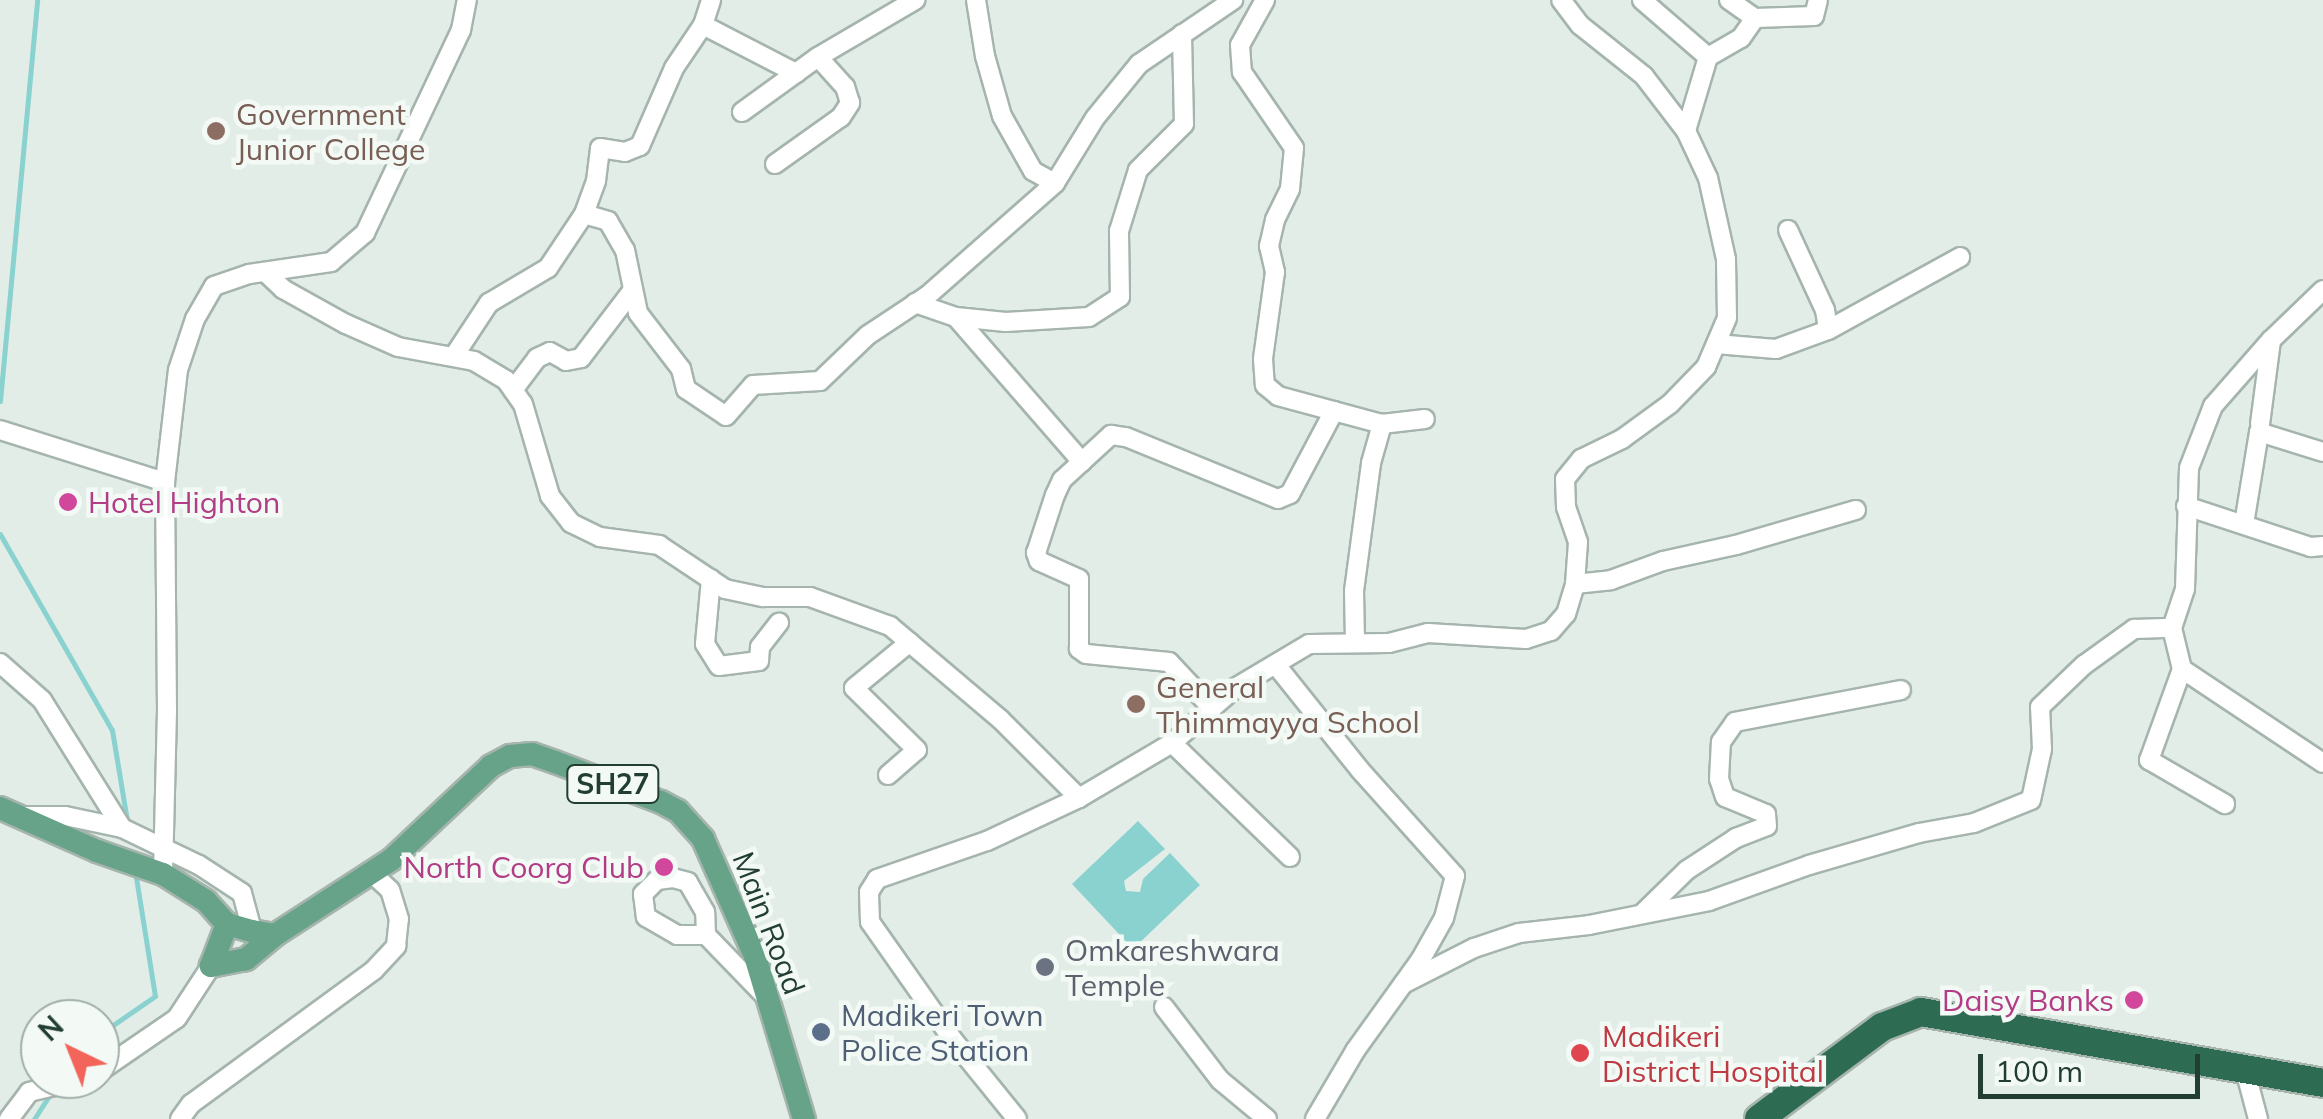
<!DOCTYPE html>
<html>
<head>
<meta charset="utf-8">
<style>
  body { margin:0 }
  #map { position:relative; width:2323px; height:1119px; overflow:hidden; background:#e3ede7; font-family:Mulish,sans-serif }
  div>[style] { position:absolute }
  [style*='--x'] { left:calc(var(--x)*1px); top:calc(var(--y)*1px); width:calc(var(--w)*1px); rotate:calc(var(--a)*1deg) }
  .water>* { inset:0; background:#8ad2d0 }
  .stream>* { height:5px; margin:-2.5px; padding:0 2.5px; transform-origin:2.5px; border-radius:2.5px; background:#8ad2d0 }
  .roads { filter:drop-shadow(2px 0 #a5b5ad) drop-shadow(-2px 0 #a5b5ad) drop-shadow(0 2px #a5b5ad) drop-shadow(0 -2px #a5b5ad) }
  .minor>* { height:18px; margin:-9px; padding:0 9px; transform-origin:9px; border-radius:9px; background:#fff }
  .major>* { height:22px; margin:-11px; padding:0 11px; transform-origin:11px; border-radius:11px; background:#67a389 }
  .highway>* { height:28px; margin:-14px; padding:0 14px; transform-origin:14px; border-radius:14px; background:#2e6b53 }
  .dots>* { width:28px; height:28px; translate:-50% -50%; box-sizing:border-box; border:5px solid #f3f9f5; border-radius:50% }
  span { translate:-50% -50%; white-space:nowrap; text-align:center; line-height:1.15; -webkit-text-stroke:9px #f3f9f5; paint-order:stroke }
  .shield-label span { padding:2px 8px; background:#f3f9f5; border:2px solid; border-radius:8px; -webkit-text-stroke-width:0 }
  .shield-label { font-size:28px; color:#223e32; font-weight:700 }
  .education-label { font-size:30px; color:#785e54 }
  .left { translate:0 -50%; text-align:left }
  .hotel-label { font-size:30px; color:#b23c85 }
  .right { translate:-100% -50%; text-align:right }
  .street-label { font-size:30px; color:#223e32 }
  .worship-label { font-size:30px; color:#5b616d }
  .service-label { font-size:30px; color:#4e5e75 }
  .health-label { font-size:30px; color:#be3a42 }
  .north { position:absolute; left:20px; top:999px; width:100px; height:100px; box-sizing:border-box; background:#f3f9f5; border:2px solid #9faea7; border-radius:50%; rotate:317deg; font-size:28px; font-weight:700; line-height:40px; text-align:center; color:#223e32 }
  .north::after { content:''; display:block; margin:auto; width:35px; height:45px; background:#f3655b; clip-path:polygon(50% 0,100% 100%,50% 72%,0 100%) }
  .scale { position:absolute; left:1978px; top:1054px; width:222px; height:45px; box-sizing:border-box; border:5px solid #223e32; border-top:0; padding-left:12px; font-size:30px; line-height:35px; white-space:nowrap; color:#223e32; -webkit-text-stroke:8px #f3f9f5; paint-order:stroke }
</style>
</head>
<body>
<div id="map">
  <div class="water">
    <i style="clip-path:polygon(1138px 821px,1165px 849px,1124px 881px,1126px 891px,1140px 892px,1143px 879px,1170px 853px,1200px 885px,1133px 949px,1072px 884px)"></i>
  </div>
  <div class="stream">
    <i style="--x:0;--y:401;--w:403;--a:-84.7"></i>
    <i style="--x:0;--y:534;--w:226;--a:60.3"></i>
    <i style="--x:112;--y:730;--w:92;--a:80.6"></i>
    <i style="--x:100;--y:1034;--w:67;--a:-34.6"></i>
    <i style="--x:155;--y:996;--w:127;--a:-99.1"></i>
    <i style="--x:34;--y:1119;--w:30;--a:-57"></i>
  </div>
  <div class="roads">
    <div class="minor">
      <i style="--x:976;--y:0;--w:57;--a:80.9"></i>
      <i style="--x:985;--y:56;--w:62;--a:74.2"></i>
      <i style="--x:1002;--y:116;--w:63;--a:60.6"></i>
      <i style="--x:1033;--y:171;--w:25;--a:29"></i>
      <i style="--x:1055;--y:183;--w:76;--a:-58.4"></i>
      <i style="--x:1095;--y:118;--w:70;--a:-50.8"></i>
      <i style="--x:1139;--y:64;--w:114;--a:-34.2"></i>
      <i style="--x:1265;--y:0;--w:51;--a:119.1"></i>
      <i style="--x:1240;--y:45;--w:27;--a:86"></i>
      <i style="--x:1242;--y:72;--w:92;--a:55.6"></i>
      <i style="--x:1294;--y:148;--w:41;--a:95.6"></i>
      <i style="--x:1290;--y:189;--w:34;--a:116"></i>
      <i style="--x:1275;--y:220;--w:27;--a:103"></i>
      <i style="--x:1269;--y:246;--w:27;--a:77"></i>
      <i style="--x:1275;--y:272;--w:88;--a:97.9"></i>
      <i style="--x:1263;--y:359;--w:26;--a:86"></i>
      <i style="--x:1265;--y:385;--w:17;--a:40"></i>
      <i style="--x:1278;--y:396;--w:108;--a:15.1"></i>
      <i style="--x:1382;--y:424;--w:43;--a:-6.6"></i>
      <i style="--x:1642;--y:0;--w:87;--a:40.8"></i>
      <i style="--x:1708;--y:57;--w:77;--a:106.6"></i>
      <i style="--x:1729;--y:0;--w:32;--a:35"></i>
      <i style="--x:1755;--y:18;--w:59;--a:-1.9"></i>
      <i style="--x:1814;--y:16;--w:16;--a:-76"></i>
      <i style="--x:703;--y:25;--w:26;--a:-72"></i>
      <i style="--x:1708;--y:57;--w:38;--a:-30"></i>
      <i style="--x:1741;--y:38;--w:24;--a:-55"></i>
      <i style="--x:742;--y:112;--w:94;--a:-35.9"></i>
      <i style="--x:818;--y:57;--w:113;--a:-30.4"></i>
      <i style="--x:775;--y:164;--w:81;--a:-35.5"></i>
      <i style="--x:841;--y:117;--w:17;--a:-57"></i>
      <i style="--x:850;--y:103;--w:17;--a:-107"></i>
      <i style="--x:845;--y:87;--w:40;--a:-132"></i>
      <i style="--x:584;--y:214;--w:25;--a:16"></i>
      <i style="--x:608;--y:221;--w:34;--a:60"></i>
      <i style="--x:625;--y:250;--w:64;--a:78.3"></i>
      <i style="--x:638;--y:313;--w:71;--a:52.5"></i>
      <i style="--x:681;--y:369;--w:21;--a:76"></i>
      <i style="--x:686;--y:389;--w:48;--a:34"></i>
      <i style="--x:726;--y:416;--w:41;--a:-48.9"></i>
      <i style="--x:753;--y:385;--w:67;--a:-3.4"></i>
      <i style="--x:820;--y:381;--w:66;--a:-43.8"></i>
      <i style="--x:868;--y:335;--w:71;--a:-33.5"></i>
      <i style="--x:927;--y:296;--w:171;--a:-41.4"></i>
      <i style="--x:1788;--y:230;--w:88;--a:65.2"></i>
      <i style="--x:1825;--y:310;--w:20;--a:81"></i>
      <i style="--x:265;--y:272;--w:25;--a:43"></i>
      <i style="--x:283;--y:289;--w:72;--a:29.1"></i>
      <i style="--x:346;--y:324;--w:57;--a:23.9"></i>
      <i style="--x:398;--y:347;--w:77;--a:10.4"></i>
      <i style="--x:474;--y:361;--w:37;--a:31"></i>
      <i style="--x:506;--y:380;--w:29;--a:55"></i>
      <i style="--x:523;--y:404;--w:96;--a:73.6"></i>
      <i style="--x:550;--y:496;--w:34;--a:52"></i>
      <i style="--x:571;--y:523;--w:32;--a:26"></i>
      <i style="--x:600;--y:537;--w:60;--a:7.7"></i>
      <i style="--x:659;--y:545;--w:79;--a:33.7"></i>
      <i style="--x:725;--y:589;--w:39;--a:12"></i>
      <i style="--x:763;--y:597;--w:47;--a:0"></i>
      <i style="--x:810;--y:597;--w:85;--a:19.9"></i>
      <i style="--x:890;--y:626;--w:144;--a:40.2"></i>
      <i style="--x:1000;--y:719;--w:112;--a:45"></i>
      <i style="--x:2323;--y:290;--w:72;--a:136.1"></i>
      <i style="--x:2271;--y:340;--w:88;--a:131.3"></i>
      <i style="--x:2213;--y:406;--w:66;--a:111.2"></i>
      <i style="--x:2189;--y:468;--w:121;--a:91.9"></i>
      <i style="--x:2185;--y:589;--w:41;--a:108.4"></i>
      <i style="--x:2172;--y:628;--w:42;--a:76.3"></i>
      <i style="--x:2182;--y:669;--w:169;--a:33.7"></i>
      <i style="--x:915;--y:303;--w:43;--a:18.9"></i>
      <i style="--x:956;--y:317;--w:50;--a:5.7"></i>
      <i style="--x:1006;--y:322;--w:83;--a:-3.4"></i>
      <i style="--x:1089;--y:317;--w:37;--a:-33"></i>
      <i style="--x:1120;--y:297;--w:66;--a:-90.9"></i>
      <i style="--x:1119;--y:231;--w:64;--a:-72.7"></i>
      <i style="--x:1138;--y:170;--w:65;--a:-45"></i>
      <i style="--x:1184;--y:124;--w:90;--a:-91.3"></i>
      <i style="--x:956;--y:317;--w:192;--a:49"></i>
      <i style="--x:1716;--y:344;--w:60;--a:4.8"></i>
      <i style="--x:1776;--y:349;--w:55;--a:-20.1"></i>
      <i style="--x:1828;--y:330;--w:151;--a:-28.9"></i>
      <i style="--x:454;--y:356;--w:64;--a:-56.6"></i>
      <i style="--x:489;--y:303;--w:69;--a:-30.7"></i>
      <i style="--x:548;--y:268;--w:65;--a:-56.3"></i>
      <i style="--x:584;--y:214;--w:35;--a:-70"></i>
      <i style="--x:596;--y:181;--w:33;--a:-83"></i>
      <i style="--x:600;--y:148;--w:25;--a:9"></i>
      <i style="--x:625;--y:152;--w:16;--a:-22"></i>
      <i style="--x:640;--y:146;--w:85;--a:-66.4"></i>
      <i style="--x:674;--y:68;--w:52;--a:-56"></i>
      <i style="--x:703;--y:25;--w:105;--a:27.3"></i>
      <i style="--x:513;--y:390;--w:40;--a:-53"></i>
      <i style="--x:537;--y:358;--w:14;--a:-25"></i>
      <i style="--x:550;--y:352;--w:18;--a:29"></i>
      <i style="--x:566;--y:361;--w:15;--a:-11"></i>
      <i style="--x:581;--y:358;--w:84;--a:-52.7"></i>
      <i style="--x:2260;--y:424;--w:85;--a:-82.5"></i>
      <i style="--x:0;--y:430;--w:173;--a:17.5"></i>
      <i style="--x:2186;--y:506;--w:132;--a:18.2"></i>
      <i style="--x:2311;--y:547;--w:12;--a:-5"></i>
      <i style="--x:2244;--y:524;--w:93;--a:-80.7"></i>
      <i style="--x:2259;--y:432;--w:67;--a:17.4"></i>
      <i style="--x:711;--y:579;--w:65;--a:95.3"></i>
      <i style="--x:705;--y:644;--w:26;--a:58"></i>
      <i style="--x:719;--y:666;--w:40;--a:-7.1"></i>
      <i style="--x:759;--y:661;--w:14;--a:-86"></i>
      <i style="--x:760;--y:647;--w:31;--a:-52"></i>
      <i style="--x:1575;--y:584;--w:36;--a:-6"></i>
      <i style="--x:1611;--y:580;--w:55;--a:-20.1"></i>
      <i style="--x:1663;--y:561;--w:75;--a:-12.4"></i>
      <i style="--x:1736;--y:545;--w:125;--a:-16.3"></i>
      <i style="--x:1355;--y:642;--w:51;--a:-91.1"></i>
      <i style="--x:1354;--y:591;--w:129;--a:-82.4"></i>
      <i style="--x:1371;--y:463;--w:41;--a:-74.2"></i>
      <i style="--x:0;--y:663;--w:56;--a:41.4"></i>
      <i style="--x:42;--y:700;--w:151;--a:58"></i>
      <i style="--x:122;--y:828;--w:58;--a:-168.1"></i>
      <i style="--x:65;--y:816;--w:40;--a:180"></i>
      <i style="--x:1276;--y:665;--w:134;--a:51.3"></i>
      <i style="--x:1360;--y:770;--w:142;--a:48.1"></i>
      <i style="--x:1455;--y:876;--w:43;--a:104.7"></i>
      <i style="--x:1444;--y:918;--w:47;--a:119.3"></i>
      <i style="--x:1421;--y:959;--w:113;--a:125.7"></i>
      <i style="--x:1355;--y:1051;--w:79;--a:120.5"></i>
      <i style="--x:2182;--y:669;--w:97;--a:109.9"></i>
      <i style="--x:2149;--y:760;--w:88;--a:30.1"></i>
      <i style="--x:1212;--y:708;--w:63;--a:-133.1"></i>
      <i style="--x:1169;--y:662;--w:83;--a:-174.5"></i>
      <i style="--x:1086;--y:654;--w:9;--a:-144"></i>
      <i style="--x:1079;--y:649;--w:70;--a:-90"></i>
      <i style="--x:1079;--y:579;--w:44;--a:-155.8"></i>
      <i style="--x:1039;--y:561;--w:9;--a:-111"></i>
      <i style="--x:1036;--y:553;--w:61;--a:-71.9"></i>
      <i style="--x:1055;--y:495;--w:17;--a:-65"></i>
      <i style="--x:1062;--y:480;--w:67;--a:-42.6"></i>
      <i style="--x:1111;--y:435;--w:15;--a:8"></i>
      <i style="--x:1126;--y:437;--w:164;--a:22.2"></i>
      <i style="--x:1278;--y:499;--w:13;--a:-23"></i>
      <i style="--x:1290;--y:494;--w:94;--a:-62.1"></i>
      <i style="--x:1172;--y:743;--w:164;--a:44"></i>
      <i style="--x:888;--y:775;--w:38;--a:-41"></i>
      <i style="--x:917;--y:750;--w:88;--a:-135.5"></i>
      <i style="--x:854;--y:688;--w:72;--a:-39.4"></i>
      <i style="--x:122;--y:828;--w:85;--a:25.7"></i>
      <i style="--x:199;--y:865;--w:51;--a:33.1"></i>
      <i style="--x:242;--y:893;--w:39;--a:75"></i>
      <i style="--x:163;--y:874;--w:163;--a:-88.6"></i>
      <i style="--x:167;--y:711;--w:229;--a:-90.5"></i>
      <i style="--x:165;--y:482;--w:113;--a:-83.4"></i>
      <i style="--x:178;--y:370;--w:54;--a:-71.6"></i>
      <i style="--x:195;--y:319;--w:38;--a:-60"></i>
      <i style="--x:214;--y:286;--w:37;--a:-19"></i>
      <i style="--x:249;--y:274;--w:83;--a:-8.3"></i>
      <i style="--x:331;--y:262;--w:45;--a:-40.5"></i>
      <i style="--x:365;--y:233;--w:225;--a:-64.7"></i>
      <i style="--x:461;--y:30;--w:31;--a:-79"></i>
      <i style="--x:1642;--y:914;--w:63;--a:-44.4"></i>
      <i style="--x:1687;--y:870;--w:59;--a:-33.1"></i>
      <i style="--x:1736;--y:838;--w:33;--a:-21"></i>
      <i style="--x:1767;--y:826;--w:12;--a:-95"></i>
      <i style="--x:1766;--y:814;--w:44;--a:-157.5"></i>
      <i style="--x:1725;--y:797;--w:19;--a:-108"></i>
      <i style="--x:1719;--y:779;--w:37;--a:-87"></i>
      <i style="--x:1721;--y:742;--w:24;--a:-55"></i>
      <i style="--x:1735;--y:722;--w:169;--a:-10.9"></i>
      <i style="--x:706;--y:935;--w:23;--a:-92"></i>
      <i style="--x:705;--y:912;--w:34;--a:-120"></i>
      <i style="--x:688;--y:882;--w:16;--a:-165"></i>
      <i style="--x:673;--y:878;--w:16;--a:173"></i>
      <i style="--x:657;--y:880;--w:20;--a:135"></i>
      <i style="--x:643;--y:894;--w:23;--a:83"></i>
      <i style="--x:646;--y:917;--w:36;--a:30"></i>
      <i style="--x:677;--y:935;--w:29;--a:0"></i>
      <i style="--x:706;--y:935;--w:89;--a:45.9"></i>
      <i style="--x:1403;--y:984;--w:80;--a:-26.9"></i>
      <i style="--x:1474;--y:948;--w:47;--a:-18.4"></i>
      <i style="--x:1519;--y:933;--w:70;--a:-6.5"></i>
      <i style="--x:1589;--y:925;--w:122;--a:-11.3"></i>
      <i style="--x:1709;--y:901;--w:106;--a:-19.8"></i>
      <i style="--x:1809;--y:865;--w:115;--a:-16.2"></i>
      <i style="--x:1919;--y:833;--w:56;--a:-10.3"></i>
      <i style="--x:1974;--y:823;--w:61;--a:-22"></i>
      <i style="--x:2031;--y:800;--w:52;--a:-77.8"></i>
      <i style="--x:2042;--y:749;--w:42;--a:-92.7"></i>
      <i style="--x:2040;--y:707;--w:61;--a:-43.7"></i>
      <i style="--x:2084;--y:665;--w:62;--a:-35.8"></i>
      <i style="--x:2134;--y:629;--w:38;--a:-2"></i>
      <i style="--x:1164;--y:1007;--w:92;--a:52.5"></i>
      <i style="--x:1220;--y:1080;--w:61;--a:39.7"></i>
      <i style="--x:2245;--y:1070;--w:51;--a:75.1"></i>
      <i style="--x:100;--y:1071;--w:93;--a:-34.5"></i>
      <i style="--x:177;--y:1018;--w:62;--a:-56.8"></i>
      <i style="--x:9;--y:1119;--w:34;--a:-53"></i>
      <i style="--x:29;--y:1092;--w:57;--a:-13.1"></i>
      <i style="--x:180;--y:1119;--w:19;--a:-54"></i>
      <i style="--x:191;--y:1104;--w:227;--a:-36.2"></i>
      <i style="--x:374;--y:970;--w:33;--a:-47"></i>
      <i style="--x:396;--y:946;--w:27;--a:-84"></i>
      <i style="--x:399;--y:919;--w:30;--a:-107"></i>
      <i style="--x:390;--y:890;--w:23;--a:-137"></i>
      <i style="--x:1017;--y:1119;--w:102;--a:-129"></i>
      <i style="--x:953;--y:1040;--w:144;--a:-125.1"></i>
      <i style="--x:870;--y:922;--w:30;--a:-92"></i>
      <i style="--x:869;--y:892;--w:15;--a:-58"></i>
      <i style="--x:877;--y:879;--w:116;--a:-19.1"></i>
      <i style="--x:987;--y:841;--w:102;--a:-25.1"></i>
      <i style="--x:1079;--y:798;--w:108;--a:-30.6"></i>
      <i style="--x:1172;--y:743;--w:84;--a:-41.1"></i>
      <i style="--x:1235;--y:688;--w:86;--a:-30.7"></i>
      <i style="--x:1309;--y:644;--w:80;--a:-0.7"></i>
      <i style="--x:1389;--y:643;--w:40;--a:-14.4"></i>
      <i style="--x:1428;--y:633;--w:98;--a:3.5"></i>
      <i style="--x:1526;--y:639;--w:26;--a:-18"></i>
      <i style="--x:1551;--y:631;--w:23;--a:-49"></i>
      <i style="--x:1566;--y:614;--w:31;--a:-73"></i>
      <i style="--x:1575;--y:584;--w:42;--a:-85.9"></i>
      <i style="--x:1578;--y:542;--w:37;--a:-109"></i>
      <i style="--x:1566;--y:507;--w:28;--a:-92"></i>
      <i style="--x:1565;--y:479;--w:26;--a:-51"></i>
      <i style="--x:1581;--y:459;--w:46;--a:-26"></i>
      <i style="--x:1622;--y:439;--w:59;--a:-36.1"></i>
      <i style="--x:1670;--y:404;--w:52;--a:-45.8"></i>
      <i style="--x:1706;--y:367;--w:53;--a:-66.8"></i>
      <i style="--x:1727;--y:318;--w:59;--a:-91"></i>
      <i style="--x:1726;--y:259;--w:83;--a:-102.5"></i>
      <i style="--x:1708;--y:178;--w:52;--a:-115.1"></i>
      <i style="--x:1686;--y:131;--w:69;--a:-127.4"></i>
      <i style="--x:1644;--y:76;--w:82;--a:-141.4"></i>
      <i style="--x:1580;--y:25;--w:31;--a:-127"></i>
    </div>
    <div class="major">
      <i style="--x:0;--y:808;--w:106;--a:23.9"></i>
      <i style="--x:97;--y:851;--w:70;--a:19.2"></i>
      <i style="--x:163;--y:874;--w:51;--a:32.1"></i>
      <i style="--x:206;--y:901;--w:31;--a:48"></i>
      <i style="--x:227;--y:924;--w:26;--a:16"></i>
      <i style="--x:252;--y:931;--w:23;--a:10"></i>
      <i style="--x:275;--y:935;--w:38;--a:140"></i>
      <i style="--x:246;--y:959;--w:36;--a:169"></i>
      <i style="--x:211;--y:966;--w:45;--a:-69.1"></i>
      <i style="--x:275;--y:935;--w:138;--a:-32.9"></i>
      <i style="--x:391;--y:860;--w:137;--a:-43.2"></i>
      <i style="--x:491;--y:766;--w:21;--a:-28"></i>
      <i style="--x:510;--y:756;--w:22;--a:-5"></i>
      <i style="--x:532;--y:754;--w:24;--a:19"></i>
      <i style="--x:555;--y:762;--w:113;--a:20.7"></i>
      <i style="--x:661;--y:802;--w:19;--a:28"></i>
      <i style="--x:678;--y:811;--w:38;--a:48"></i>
      <i style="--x:703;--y:839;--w:128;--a:66"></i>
      <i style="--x:755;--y:956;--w:170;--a:73.3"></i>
    </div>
    <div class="highway">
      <i style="--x:1759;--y:1119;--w:154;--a:-36.8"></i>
      <i style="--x:1882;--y:1027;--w:42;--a:-21"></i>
      <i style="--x:1921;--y:1012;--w:408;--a:10"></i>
    </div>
  </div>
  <div class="dots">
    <i style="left:216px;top:131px;background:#8d6e63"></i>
    <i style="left:68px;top:502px;background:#d1479c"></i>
    <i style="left:1136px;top:704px;background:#8d6e63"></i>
    <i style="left:664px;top:867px;background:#d1479c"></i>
    <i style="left:1045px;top:967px;background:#6b7280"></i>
    <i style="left:2134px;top:1000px;background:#d1479c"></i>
    <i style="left:821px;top:1032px;background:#5c6f8a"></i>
    <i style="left:1580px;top:1053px;background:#e0444e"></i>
  </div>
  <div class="shield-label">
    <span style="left:613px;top:784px">SH27</span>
  </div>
  <div class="education-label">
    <span class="left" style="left:236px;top:131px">Government<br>Junior College</span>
    <span class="left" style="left:1156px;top:704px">General<br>Thimmayya School</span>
  </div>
  <div class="hotel-label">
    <span class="left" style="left:88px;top:502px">Hotel Highton</span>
    <span class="right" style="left:644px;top:867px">North Coorg Club</span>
    <span class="right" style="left:2114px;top:1000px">Daisy Banks</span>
  </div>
  <div class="street-label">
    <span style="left:769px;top:923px;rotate:69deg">Main Road</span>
  </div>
  <div class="worship-label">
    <span class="left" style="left:1065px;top:967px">Omkareshwara<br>Temple</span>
  </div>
  <div class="service-label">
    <span class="left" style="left:841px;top:1032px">Madikeri Town<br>Police Station</span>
  </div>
  <div class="health-label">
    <span class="left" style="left:1602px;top:1053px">Madikeri<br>District Hospital</span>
  </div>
  <div class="north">N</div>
  <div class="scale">100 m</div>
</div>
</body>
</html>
